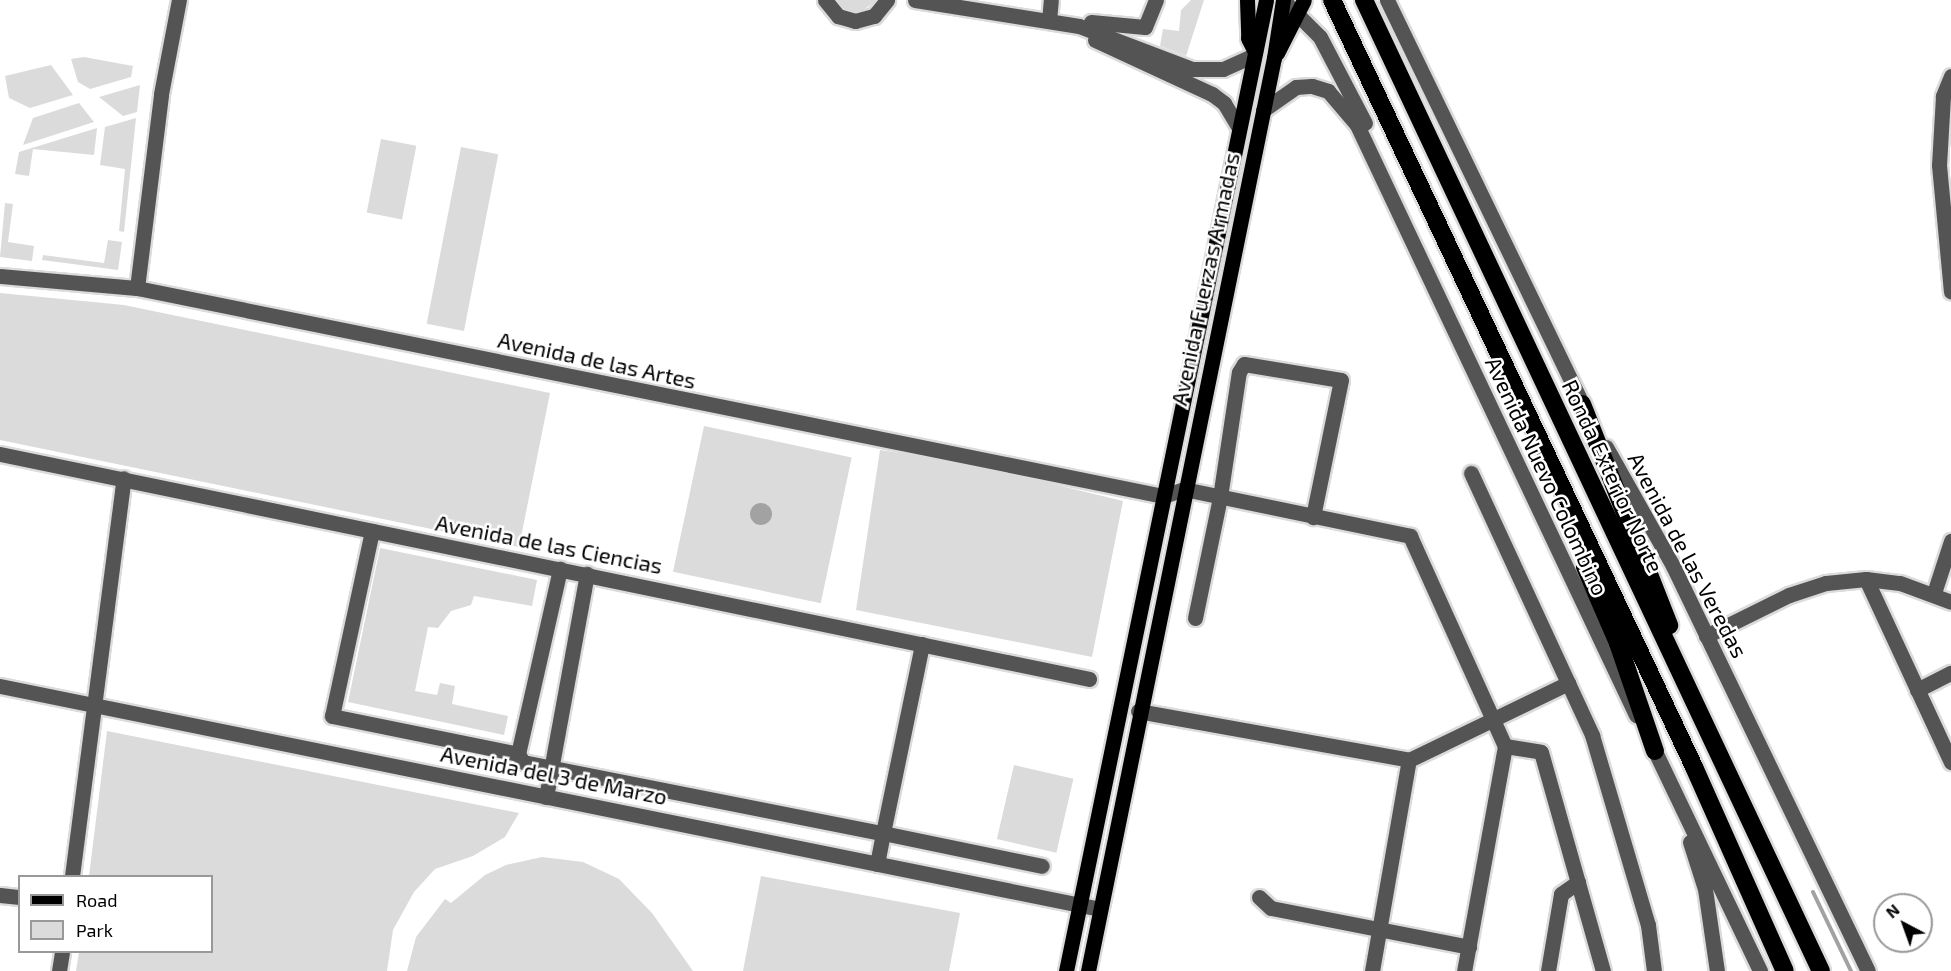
<!DOCTYPE html>
<html>
<head>
<meta charset="utf-8">
<style>
  body { margin:0 }
  #map { position:relative; width:1951px; height:971px; overflow:hidden; background:#fff; font-family:"Exo 2",sans-serif }
  div>[style] { position:absolute }
  [style*='--x'] { left:calc(var(--x)*1px); top:calc(var(--y)*1px); width:calc(var(--w)*1px); rotate:calc(var(--a)*1deg) }
  .green>* { inset:0; background:#dbdbdb; transform-origin:0 0 }
  .water>* { inset:0; background:#a2a2a2 }
  .round { border-radius:50% }
  .stream>* { height:4px; margin:-2px; padding:0 2px; transform-origin:2px; border-radius:2px; background:#a2a2a2 }
  .roads { filter:drop-shadow(2px 0 #dbdbdb) drop-shadow(-2px 0 #dbdbdb) drop-shadow(0 2px #dbdbdb) drop-shadow(0 -2px #dbdbdb) }
  .minor>* { height:15px; margin:-7.5px; padding:0 7.5px; transform-origin:7.5px; border-radius:7.5px; background:#545454 }
  .major>* { height:15px; margin:-7.5px; padding:0 7.5px; transform-origin:7.5px; border-radius:7.5px; background:#000 }
  .highway>* { height:18px; margin:-9px; padding:0 9px; transform-origin:9px; border-radius:9px; background:#000 }
  span { translate:-50% -50%; white-space:nowrap; text-align:center; line-height:1.15; -webkit-text-stroke:5px #fff; paint-order:stroke }
  .street-label { font-size:22px; color:#000 }
  .legend { position:absolute; left:18px; top:875px; width:195px; height:78px; box-sizing:border-box; background:#fff; border:2px solid #999; margin:0; padding:8px 10px; list-style:none; font-size:18px; color:#000 }
  .legend li { display:flex; align-items:center; gap:12px; height:30px }
  .legend b { width:30px; border:2px solid #999 }
  .north { position:absolute; left:1873px; top:893px; width:60px; height:60px; box-sizing:border-box; background:#fff; border:2px solid #999; border-radius:50%; rotate:319deg; font-size:16px; font-weight:700; line-height:24px; text-align:center; color:#000 }
  .north::after { content:''; display:block; margin:auto; width:21px; height:27px; background:#000; clip-path:polygon(50% 0,100% 100%,50% 72%,0 100%) }
</style>
</head>
<body>
<div id="map">
  <div class="green">
    <i style="clip-path:polygon(830px 0,877px 0,858px 14px,845px 12px)"></i>
    <i style="clip-path:polygon(1191px 0,1204px 0,1186px 56px,1160px 46px,1163px 29px,1179px 31px,1181px 10px)"></i>
    <i style="clip-path:polygon(84px 57px,133px 66px,131px 77px,90px 89px,78px 82px,71px 59px)"></i>
    <i style="clip-path:polygon(51px 65px,73px 95px,30px 108px,9px 98px,5px 76px)"></i>
    <i style="clip-path:polygon(140px 85px,137px 112px,123px 116px,99px 97px)"></i>
    <i style="clip-path:polygon(79px 103px,94px 122px,23px 145px,33px 118px)"></i>
    <i style="clip-path:polygon(136px 118px,124px 232px,119px 231px,125px 169px,100px 165px,105px 127px)"></i>
    <i style="clip-path:polygon(97px 128px,94px 155px,33px 149px,29px 176px,15px 174px,19px 152px)"></i>
    <i style="left:381px;top:139px;width:36px;height:75px;rotate:11deg"></i>
    <i style="left:461px;top:147px;width:38px;height:180px;rotate:11deg"></i>
    <i style="clip-path:polygon(5px 203px,13px 204px,8px 242px,34px 246px,32px 261px,0 257px)"></i>
    <i style="clip-path:polygon(108px 240px,122px 242px,118px 270px,42px 260px,43px 255px,104px 263px)"></i>
    <i style="clip-path:polygon(0 293px,124px 305px,550px 393px,519px 547px,0 440px)"></i>
    <i style="left:704px;top:426px;width:151px;height:149px;rotate:12deg"></i>
    <i style="clip-path:polygon(880px 450px,963px 462px,1123px 501px,1092px 657px,856px 610px)"></i>
    <i style="clip-path:polygon(380px 548px,537px 580px,532px 606px,474px 596px,471px 605px,451px 611px,438px 628px,428px 627px,415px 691px,437px 695px,440px 683px,455px 686px,452px 704px,508px 716px,504px 735px,348px 702px)"></i>
    <i style="clip-path:polygon(107px 731px,519px 813px,505px 837px,473px 856px,435px 869px,414px 892px,393px 930px,387px 971px,76px 971px,79px 952px,212px 952px,212px 876px,89px 876px)"></i>
    <i style="left:1014px;top:765px;width:61px;height:76px;rotate:13deg"></i>
    <i style="clip-path:polygon(542px 857px,583px 862px,619px 879px,652px 913px,693px 971px,407px 971px,416px 937px,445px 899px,451px 903px,485px 875px,506px 865px)"></i>
    <i style="clip-path:polygon(761px 876px,960px 913px,949px 971px,743px 971px)"></i>
  </div>
  <div class="water">
    <i class="round" style="left:750px;top:503px;width:22px;height:22px"></i>
  </div>
  <div class="stream">
    <i style="--x:1813;--y:892;--w:88;--a:64.3"></i>
  </div>
  <div class="roads">
    <div class="minor">
      <i style="--x:825;--y:0;--w:21;--a:51"></i>
      <i style="--x:838;--y:16;--w:18;--a:16"></i>
      <i style="--x:855;--y:21;--w:20;--a:-15"></i>
      <i style="--x:874;--y:16;--w:21;--a:-51"></i>
      <i style="--x:915;--y:0;--w:166;--a:9"></i>
      <i style="--x:1079;--y:26;--w:121;--a:20.8"></i>
      <i style="--x:1192;--y:69;--w:31;--a:0"></i>
      <i style="--x:1223;--y:69;--w:34;--a:-24"></i>
      <i style="--x:1283;--y:0;--w:52;--a:45"></i>
      <i style="--x:1320;--y:37;--w:97;--a:62.4"></i>
      <i style="--x:1387;--y:0;--w:459;--a:64.2"></i>
      <i style="--x:1049;--y:21;--w:21;--a:-85"></i>
      <i style="--x:1091;--y:22;--w:54;--a:5.3"></i>
      <i style="--x:1145;--y:27;--w:29;--a:-68"></i>
      <i style="--x:1095;--y:40;--w:129;--a:24.8"></i>
      <i style="--x:1212;--y:94;--w:15;--a:37"></i>
      <i style="--x:1224;--y:103;--w:29;--a:59"></i>
      <i style="--x:1951;--y:76;--w:22;--a:112"></i>
      <i style="--x:1943;--y:96;--w:69;--a:93.3"></i>
      <i style="--x:1939;--y:165;--w:127;--a:84.6"></i>
      <i style="--x:1263;--y:110;--w:40;--a:-34.9"></i>
      <i style="--x:1296;--y:87;--w:16;--a:-4"></i>
      <i style="--x:1312;--y:86;--w:17;--a:17"></i>
      <i style="--x:1328;--y:91;--w:45;--a:49.5"></i>
      <i style="--x:1357;--y:125;--w:653;--a:64.69"></i>
      <i style="--x:0;--y:276;--w:138;--a:5"></i>
      <i style="--x:137;--y:288;--w:1047;--a:11.46"></i>
      <i style="--x:1163;--y:496;--w:22;--a:-18"></i>
      <i style="--x:1184;--y:489;--w:231;--a:11.7"></i>
      <i style="--x:1410;--y:536;--w:230;--a:65.7"></i>
      <i style="--x:1505;--y:746;--w:229;--a:100.3"></i>
      <i style="--x:137;--y:288;--w:195;--a:-82.9"></i>
      <i style="--x:161;--y:94;--w:96;--a:-79.2"></i>
      <i style="--x:1606;--y:447;--w:137;--a:60.6"></i>
      <i style="--x:1673;--y:566;--w:449;--a:64.3"></i>
      <i style="--x:0;--y:454;--w:1112;--a:11.67"></i>
      <i style="--x:1471;--y:473;--w:289;--a:65.2"></i>
      <i style="--x:1592;--y:735;--w:198;--a:73.6"></i>
      <i style="--x:1648;--y:925;--w:46;--a:82.6"></i>
      <i style="--x:372;--y:531;--w:189;--a:102.2"></i>
      <i style="--x:332;--y:716;--w:190;--a:11.5"></i>
      <i style="--x:518;--y:754;--w:190;--a:-77.2"></i>
      <i style="--x:1866;--y:579;--w:202;--a:65.1"></i>
      <i style="--x:1934;--y:593;--w:55;--a:-71.9"></i>
      <i style="--x:1195;--y:618;--w:124;--a:-78.3"></i>
      <i style="--x:1220;--y:497;--w:126;--a:-81.4"></i>
      <i style="--x:1239;--y:372;--w:9;--a:-58"></i>
      <i style="--x:1244;--y:364;--w:98;--a:9.4"></i>
      <i style="--x:1341;--y:380;--w:140;--a:101.6"></i>
      <i style="--x:1706;--y:636;--w:93;--a:-26.3"></i>
      <i style="--x:1789;--y:595;--w:39;--a:-18"></i>
      <i style="--x:1826;--y:583;--w:40;--a:-5.7"></i>
      <i style="--x:1866;--y:579;--w:34;--a:7"></i>
      <i style="--x:1900;--y:583;--w:54;--a:20.4"></i>
      <i style="--x:0;--y:686;--w:1122;--a:11.46"></i>
      <i style="--x:1917;--y:690;--w:38;--a:-27"></i>
      <i style="--x:1138;--y:711;--w:275;--a:10.2"></i>
      <i style="--x:1409;--y:760;--w:177;--a:-25.8"></i>
      <i style="--x:1650;--y:741;--w:255;--a:64.4"></i>
      <i style="--x:1505;--y:746;--w:36;--a:9"></i>
      <i style="--x:1541;--y:752;--w:228;--a:74.2"></i>
      <i style="--x:518;--y:754;--w:9;--a:58"></i>
      <i style="--x:523;--y:762;--w:367;--a:11.2"></i>
      <i style="--x:883;--y:833;--w:193;--a:-78.3"></i>
      <i style="--x:546;--y:797;--w:227;--a:-79.6"></i>
      <i style="--x:1690;--y:842;--w:49;--a:72.3"></i>
      <i style="--x:1705;--y:889;--w:83;--a:81.7"></i>
      <i style="--x:877;--y:864;--w:32;--a:-79"></i>
      <i style="--x:883;--y:833;--w:162;--a:11.7"></i>
      <i style="--x:72;--y:876;--w:401;--a:-82.6"></i>
      <i style="--x:0;--y:895;--w:20;--a:6"></i>
      <i style="--x:1259;--y:897;--w:16;--a:43"></i>
      <i style="--x:1271;--y:908;--w:202;--a:11.1"></i>
      <i style="--x:59;--y:971;--w:19;--a:-81"></i>
      <i style="--x:1372;--y:971;--w:214;--a:-80.1"></i>
      <i style="--x:1548;--y:971;--w:78;--a:-80.4"></i>
      <i style="--x:1561;--y:894;--w:21;--a:-35"></i>
    </div>
    <div class="major">
      <i style="--x:1247;--y:0;--w:38;--a:88"></i>
      <i style="--x:1248;--y:38;--w:16;--a:63"></i>
      <i style="--x:1277;--y:53;--w:59;--a:-63"></i>
      <i style="--x:1066;--y:971;--w:991;--a:-78.36"></i>
      <i style="--x:1088;--y:971;--w:932;--a:-78.49"></i>
      <i style="--x:1274;--y:58;--w:59;--a:-81.2"></i>
    </div>
    <div class="highway">
      <i style="--x:1332;--y:0;--w:848;--a:64.73"></i>
      <i style="--x:1694;--y:767;--w:223;--a:66"></i>
      <i style="--x:1364;--y:0;--w:1073;--a:64.8"></i>
      <i style="--x:1582;--y:404;--w:238;--a:68.5"></i>
      <i style="--x:1585;--y:567;--w:83;--a:66.5"></i>
      <i style="--x:1618;--y:643;--w:114;--a:71.1"></i>
    </div>
  </div>
  <div class="street-label">
    <span style="left:1205px;top:279px;rotate:-78deg">Avenida Fuerzas Armadas</span>
    <span style="left:597px;top:360px;rotate:12deg">Avenida de las Artes</span>
    <span style="left:1547px;top:476px;rotate:65deg">Avenida Nuevo Colombino</span>
    <span style="left:1613px;top:476px;rotate:65deg">Ronda Exterior Norte</span>
    <span style="left:549px;top:544px;rotate:11deg">Avenida de las Ciencias</span>
    <span style="left:1688px;top:555px;rotate:62deg">Avenida de las Veredas</span>
    <span style="left:554px;top:775px;rotate:11deg">Avenida del 3 de Marzo</span>
  </div>
  <ul class="legend">
  <li><b style="height:8px;background:#000"></b>Road</li>
  <li><b style="height:16px;background:#dbdbdb"></b>Park</li>
  </ul>
  <div class="north">N</div>
</div>
</body>
</html>
